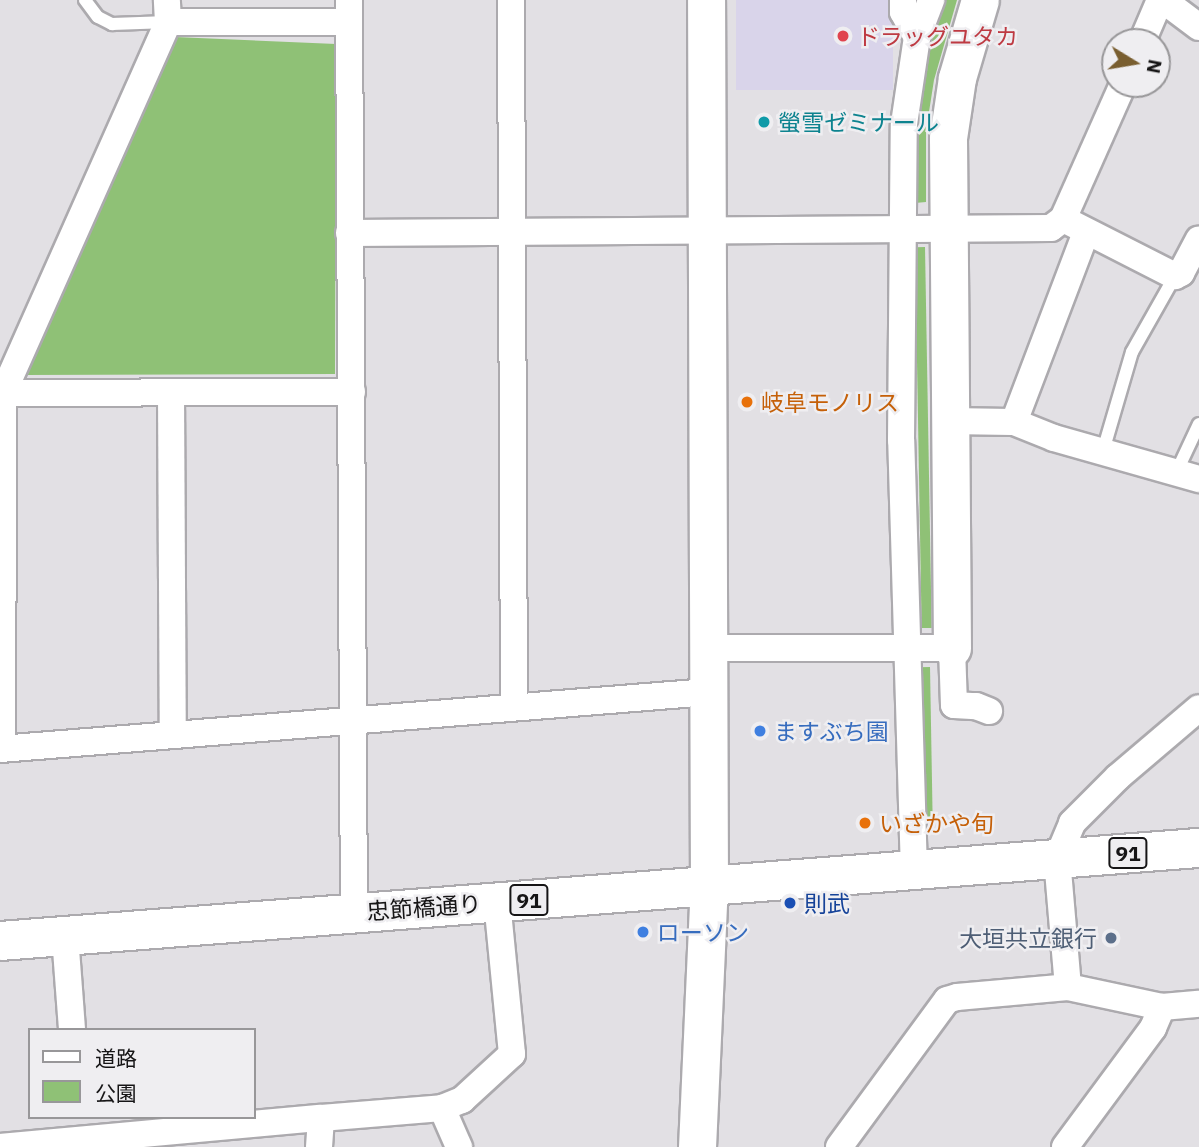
<!DOCTYPE html>
<html>
<head>
<meta charset="utf-8">
<style>
  body { margin:0 }
  #map { position:relative; width:1199px; height:1147px; overflow:hidden; background:#e2e0e4; font-family:"IBM Plex Sans","Noto Sans JP",sans-serif }
  div>[style] { position:absolute }
  [style*='--x'] { left:calc(var(--x)*1px); top:calc(var(--y)*1px); width:calc(var(--w)*1px); rotate:calc(var(--a)*1deg) }
  .commercial>* { inset:0; background:#d9d4ea; transform-origin:0 0 }
  .green>* { inset:0; background:#8fc176; transform-origin:0 0 }
  .roads { filter:drop-shadow(2px 0 #acaaae) drop-shadow(-2px 0 #acaaae) drop-shadow(0 2px #acaaae) drop-shadow(0 -2px #acaaae) }
  .lane>* { height:12px; margin:-6px; padding:0 6px; transform-origin:6px; border-radius:6px; background:#fff }
  .street>* { height:26px; margin:-13px; padding:0 13px; transform-origin:13px; border-radius:13px; background:#fff }
  .secondary>* { height:37px; margin:-18.5px; padding:0 18.5px; transform-origin:18.5px; border-radius:18.5px; background:#fff }
  .primary>* { height:38px; margin:-19px; padding:0 19px; transform-origin:19px; border-radius:19px; background:#fff }
  .dots>* { width:19px; height:19px; translate:-50% -50%; box-sizing:border-box; border:4px solid #efeef1; border-radius:50% }
  span { translate:-50% -50%; white-space:nowrap; text-align:center; line-height:1.15; -webkit-text-stroke:5px #efeef1; paint-order:stroke }
  .shield-label span { padding:2px 5px; background:#efeef1; border:2px solid; border-radius:5px; -webkit-text-stroke-width:0 }
  .shield-label { font-size:21px; color:#161516; font-weight:700 }
  .health-label { font-size:23px; color:#be3a42 }
  .left { translate:0 -50%; text-align:left }
  .culture-label { font-size:23px; color:#0d838f }
  .food-label { font-size:23px; color:#c56008 }
  .shop-label { font-size:23px; color:#366cbe }
  .transit-label { font-size:23px; color:#164399 }
  .street-label { font-size:23px; color:#161516 }
  .service-label { font-size:23px; color:#4e5e75 }
  .right { translate:-100% -50%; text-align:right }
  .legend { position:absolute; left:28px; top:1028px; width:228px; height:91px; box-sizing:border-box; background:#efeef1; border:2px solid #989799; margin:0; padding:9px 12px; list-style:none; font-size:21px; color:#161516 }
  .legend li { display:flex; align-items:center; gap:14px; height:35px }
  .legend b { width:35px; border:2px solid #989799 }
  .north { position:absolute; left:1101px; top:28px; width:70px; height:70px; box-sizing:border-box; background:#efeef1; border:2px solid #989799; border-radius:50%; rotate:101deg; font-size:19px; font-weight:700; line-height:28px; text-align:center; color:#161516 }
  .north::after { content:''; display:block; margin:auto; width:24px; height:32px; background:#795e30; clip-path:polygon(50% 0,100% 100%,50% 72%,0 100%) }
</style>
</head>
<body>
<div id="map">
  <div class="commercial">
    <i style="left:736px;top:0;width:157px;height:90px"></i>
  </div>
  <div class="green">
    <i style="clip-path:polygon(942px 0,957px 0,934px 80px,926px 131px,926px 202px,915px 203px,915px 135px,922px 78px)"></i>
    <i style="clip-path:polygon(175px 37px,336px 44px,335px 374px,23px 375px)"></i>
    <i style="left:925px;top:247px;width:381px;height:10px;rotate:89deg"></i>
    <i style="left:930px;top:667px;width:156px;height:12px;rotate:89deg"></i>
  </div>
  <div class="roads">
    <div class="lane">
      <i style="--x:85;--y:0;--w:21;--a:53"></i>
      <i style="--x:98;--y:17;--w:16;--a:27"></i>
      <i style="--x:112;--y:24;--w:56;--a:-2"></i>
      <i style="--x:1103;--y:451;--w:103;--a:-73.7"></i>
      <i style="--x:1132;--y:352;--w:87;--a:-60.5"></i>
      <i style="--x:1176;--y:473;--w:54;--a:-64.9"></i>
    </div>
    <div class="street">
      <i style="--x:349;--y:0;--w:911;--a:89.69"></i>
      <i style="--x:511;--y:0;--w:705;--a:89.76"></i>
      <i style="--x:903;--y:0;--w:12;--a:90"></i>
      <i style="--x:903;--y:12;--w:29;--a:61"></i>
      <i style="--x:1163;--y:0;--w:45;--a:36.9"></i>
      <i style="--x:168;--y:22;--w:181;--a:0"></i>
      <i style="--x:1142;--y:42;--w:46;--a:-66.8"></i>
      <i style="--x:1071;--y:223;--w:117;--a:27"></i>
      <i style="--x:1175;--y:276;--w:7;--a:-27"></i>
      <i style="--x:1181;--y:273;--w:38;--a:-62"></i>
      <i style="--x:349;--y:233;--w:702;--a:-0.41"></i>
      <i style="--x:1051;--y:228;--w:15;--a:-37"></i>
      <i style="--x:1063;--y:219;--w:148;--a:-66"></i>
      <i style="--x:171;--y:392;--w:343;--a:89.7"></i>
      <i style="--x:0;--y:393;--w:352;--a:-0.2"></i>
      <i style="--x:948;--y:421;--w:66;--a:0.9"></i>
      <i style="--x:1014;--y:422;--w:203;--a:-69.2"></i>
      <i style="--x:1014;--y:422;--w:43;--a:21.8"></i>
      <i style="--x:1054;--y:438;--w:151;--a:15.8"></i>
      <i style="--x:709;--y:648;--w:243;--a:0"></i>
      <i style="--x:952;--y:648;--w:57;--a:88"></i>
      <i style="--x:954;--y:705;--w:22;--a:3"></i>
      <i style="--x:976;--y:706;--w:14;--a:21"></i>
      <i style="--x:2;--y:748;--w:355;--a:-89.8"></i>
      <i style="--x:3;--y:393;--w:406;--a:-66"></i>
      <i style="--x:168;--y:22;--w:22;--a:-93"></i>
      <i style="--x:0;--y:749;--w:711;--a:-4.6"></i>
      <i style="--x:914;--y:872;--w:432;--a:-91.7"></i>
      <i style="--x:901;--y:440;--w:316;--a:-89.5"></i>
      <i style="--x:904;--y:124;--w:88;--a:-81.5"></i>
      <i style="--x:917;--y:37;--w:40;--a:-69"></i>
      <i style="--x:65;--y:936;--w:94;--a:85.7"></i>
      <i style="--x:1068;--y:987;--w:128;--a:-94.9"></i>
      <i style="--x:1057;--y:859;--w:39;--a:-67"></i>
      <i style="--x:1072;--y:823;--w:65;--a:-45"></i>
      <i style="--x:1118;--y:777;--w:106;--a:-40.4"></i>
      <i style="--x:442;--y:1108;--w:43;--a:66.4"></i>
      <i style="--x:0;--y:1147;--w:322;--a:-5.2"></i>
      <i style="--x:319;--y:1147;--w:29;--a:-86"></i>
      <i style="--x:321;--y:1118;--w:121;--a:-4.7"></i>
      <i style="--x:442;--y:1108;--w:22;--a:-22"></i>
      <i style="--x:462;--y:1100;--w:68;--a:-42.6"></i>
      <i style="--x:512;--y:1054;--w:153;--a:-95.6"></i>
      <i style="--x:839;--y:1147;--w:182;--a:-53.7"></i>
      <i style="--x:947;--y:1000;--w:10;--a:-17"></i>
      <i style="--x:957;--y:997;--w:111;--a:-5.1"></i>
      <i style="--x:1068;--y:987;--w:96;--a:12"></i>
      <i style="--x:1162;--y:1007;--w:37;--a:-5"></i>
      <i style="--x:1065;--y:1147;--w:148;--a:-53.5"></i>
      <i style="--x:1153;--y:1028;--w:23;--a:-67"></i>
    </div>
    <div class="secondary">
      <i style="--x:952;--y:648;--w:510;--a:-90.45"></i>
      <i style="--x:948;--y:138;--w:61;--a:-81.5"></i>
      <i style="--x:957;--y:78;--w:81;--a:-73.6"></i>
      <i style="--x:697;--y:1147;--w:260;--a:-87.4"></i>
      <i style="--x:709;--y:887;--w:887;--a:-90.19"></i>
    </div>
    <div class="primary">
      <i style="--x:0;--y:941;--w:1203;--a:-4.44"></i>
    </div>
  </div>
  <div class="dots">
    <i style="left:843px;top:36px;background:#e0444e"></i>
    <i style="left:764px;top:122px;background:#0f9aa8"></i>
    <i style="left:747px;top:402px;background:#e8710a"></i>
    <i style="left:760px;top:731px;background:#3f7fe0"></i>
    <i style="left:865px;top:823px;background:#e8710a"></i>
    <i style="left:790px;top:903px;background:#1a4fb4"></i>
    <i style="left:643px;top:932px;background:#3f7fe0"></i>
    <i style="left:1111px;top:938px;background:#5c6f8a"></i>
  </div>
  <div class="shield-label">
    <span style="left:1128px;top:853px">91</span>
    <span style="left:529px;top:900px">91</span>
  </div>
  <div class="health-label">
    <span class="left" style="left:857px;top:36px">ドラッグユタカ</span>
  </div>
  <div class="culture-label">
    <span class="left" style="left:778px;top:122px">螢雪ゼミナール</span>
  </div>
  <div class="food-label">
    <span class="left" style="left:761px;top:402px">岐阜モノリス</span>
    <span class="left" style="left:879px;top:823px">いざかや旬</span>
  </div>
  <div class="shop-label">
    <span class="left" style="left:774px;top:731px">ますぶち園</span>
    <span class="left" style="left:657px;top:932px">ローソン</span>
  </div>
  <div class="transit-label">
    <span class="left" style="left:804px;top:903px">則武</span>
  </div>
  <div class="street-label">
    <span style="left:424px;top:907px;rotate:-4deg">忠節橋通り</span>
  </div>
  <div class="service-label">
    <span class="right" style="left:1097px;top:938px">大垣共立銀行</span>
  </div>
  <ul class="legend">
  <li><b style="height:9px;background:#fff"></b>道路</li>
  <li><b style="height:19px;background:#8fc176"></b>公園</li>
  </ul>
  <div class="north">N</div>
</div>
</body>
</html>
